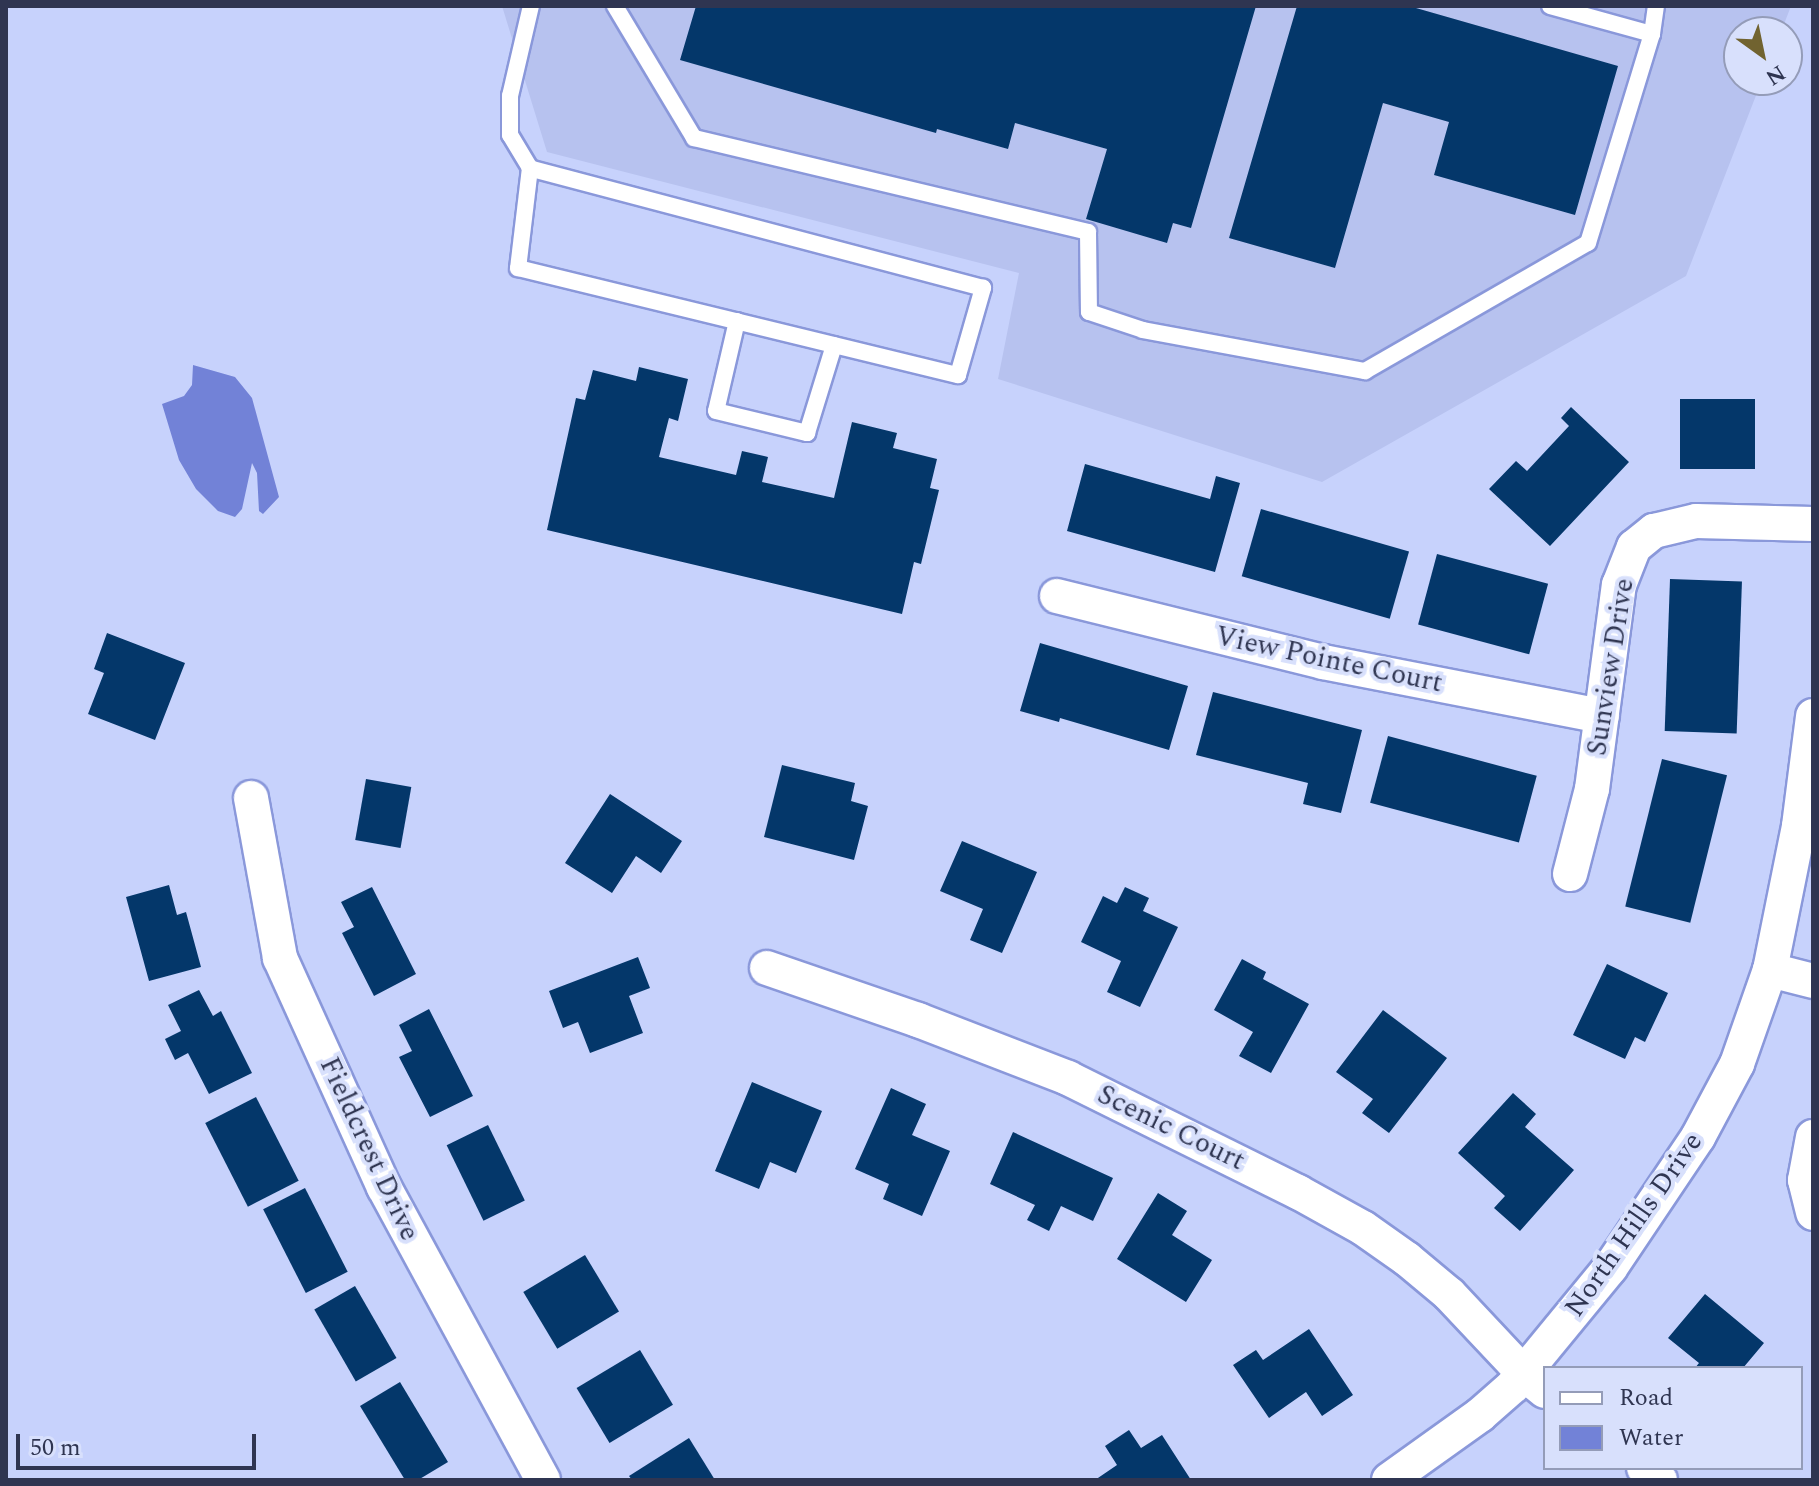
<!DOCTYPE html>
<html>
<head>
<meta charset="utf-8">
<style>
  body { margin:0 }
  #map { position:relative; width:1819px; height:1486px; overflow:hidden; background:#c7d2fc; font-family:Spectral,serif }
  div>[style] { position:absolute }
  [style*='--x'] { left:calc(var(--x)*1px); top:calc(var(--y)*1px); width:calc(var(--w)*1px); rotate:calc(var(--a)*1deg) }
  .built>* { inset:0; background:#b7c2ef }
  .water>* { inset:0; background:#7282d7 }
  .building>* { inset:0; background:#04376a; transform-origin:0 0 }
  .roads { filter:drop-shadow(2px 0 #8a98da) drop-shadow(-2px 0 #8a98da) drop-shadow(0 2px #8a98da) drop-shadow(0 -2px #8a98da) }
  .lane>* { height:16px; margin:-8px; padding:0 8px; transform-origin:8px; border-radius:8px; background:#fff }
  .street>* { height:34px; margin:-17px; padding:0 17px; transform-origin:17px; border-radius:17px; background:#fff }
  span { translate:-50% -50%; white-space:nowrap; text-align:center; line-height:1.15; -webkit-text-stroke:8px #d8e0fc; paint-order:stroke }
  .street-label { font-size:28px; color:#2f3551 }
  .frame { position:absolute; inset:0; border:8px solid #2f3551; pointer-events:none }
  .legend { position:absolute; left:1543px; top:1366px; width:260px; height:104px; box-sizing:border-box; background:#d8e0fc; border:2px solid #949cb8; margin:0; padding:10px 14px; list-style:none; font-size:24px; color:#2f3551 }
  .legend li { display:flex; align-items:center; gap:16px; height:40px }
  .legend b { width:40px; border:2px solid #949cb8 }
  .north { position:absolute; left:1723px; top:16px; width:80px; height:80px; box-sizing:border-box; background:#d8e0fc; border:2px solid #949cb8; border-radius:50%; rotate:147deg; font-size:22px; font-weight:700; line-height:32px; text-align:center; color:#2f3551 }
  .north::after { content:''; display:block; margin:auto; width:28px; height:36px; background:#716330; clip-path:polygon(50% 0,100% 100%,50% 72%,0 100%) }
  .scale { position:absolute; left:16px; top:1434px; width:240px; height:36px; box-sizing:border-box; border:4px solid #2f3551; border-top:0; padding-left:10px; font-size:24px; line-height:28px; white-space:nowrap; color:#2f3551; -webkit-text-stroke:6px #d8e0fc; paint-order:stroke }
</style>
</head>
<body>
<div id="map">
  <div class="built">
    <i style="clip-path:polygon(502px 6px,1791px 6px,1781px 32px,1739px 32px,1739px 80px,1762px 80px,1686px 276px,1322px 482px,998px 379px,1019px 273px,547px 152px)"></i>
  </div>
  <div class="water">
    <i style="clip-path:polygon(193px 365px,235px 377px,252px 398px,279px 497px,263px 514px,259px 511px,257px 473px,252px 463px,242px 509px,235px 517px,218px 511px,196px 489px,179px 460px,162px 404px,184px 396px,192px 385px)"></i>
  </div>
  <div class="building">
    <i style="clip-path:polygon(696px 6px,1256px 6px,1191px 228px,1173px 223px,1167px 243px,1086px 219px,1107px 149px,1015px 123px,1008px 149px,937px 129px,936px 133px,680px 60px)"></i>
    <i style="clip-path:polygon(1297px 6px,1409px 6px,1618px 66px,1575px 215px,1434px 175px,1449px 122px,1383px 103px,1335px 268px,1229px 238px)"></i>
    <i style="clip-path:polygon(639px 367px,688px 379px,678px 421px,669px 418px,659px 457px,736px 475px,742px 451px,768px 457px,762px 482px,834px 498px,852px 422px,897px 433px,893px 448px,937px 459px,930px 488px,939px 490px,921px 564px,914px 562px,902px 614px,547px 530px,576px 398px,585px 400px,593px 370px,636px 381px)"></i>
    <i style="left:1680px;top:399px;width:75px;height:70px"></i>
    <i style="clip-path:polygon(1571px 407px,1629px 462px,1550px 546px,1489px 489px,1516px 461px,1527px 471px,1569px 426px,1561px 418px)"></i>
    <i style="clip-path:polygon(1085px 464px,1210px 499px,1216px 476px,1240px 483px,1215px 572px,1067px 531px)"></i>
    <i style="left:1261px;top:509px;width:154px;height:70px;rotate:16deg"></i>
    <i style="left:1437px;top:554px;width:115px;height:73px;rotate:15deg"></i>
    <i style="left:1670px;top:579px;width:72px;height:152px;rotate:2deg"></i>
    <i style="clip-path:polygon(107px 633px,185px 663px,155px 740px,88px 714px,104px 673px,94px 669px)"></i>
    <i style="clip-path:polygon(1040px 643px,1188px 686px,1169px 750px,1060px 718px,1059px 722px,1020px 711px)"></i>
    <i style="clip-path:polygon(1213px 692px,1362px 730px,1341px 813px,1303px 804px,1308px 783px,1196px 755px)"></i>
    <i style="left:1388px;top:736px;width:154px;height:69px;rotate:15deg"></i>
    <i style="left:1662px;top:759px;width:67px;height:152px;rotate:14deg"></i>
    <i style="clip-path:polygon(782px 765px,855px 783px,851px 801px,868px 806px,854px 860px,764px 837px)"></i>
    <i style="left:366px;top:779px;width:46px;height:62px;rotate:10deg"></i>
    <i style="clip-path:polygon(610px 794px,682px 841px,661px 873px,636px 856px,612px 893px,565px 863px)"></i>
    <i style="clip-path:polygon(962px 841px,1037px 872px,1002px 953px,970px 940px,983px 909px,940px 891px)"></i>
    <i style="clip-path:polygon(169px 885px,177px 915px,186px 912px,201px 967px,149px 981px,126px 897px)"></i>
    <i style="clip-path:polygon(372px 887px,416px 974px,374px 996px,342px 933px,354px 927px,341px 902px)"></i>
    <i style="clip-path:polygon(1125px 887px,1149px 898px,1143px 911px,1178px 927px,1140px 1007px,1107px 992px,1121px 961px,1081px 942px,1103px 896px,1117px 903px)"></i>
    <i style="clip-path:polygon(638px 957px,650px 988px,629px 996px,643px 1033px,590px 1053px,578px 1022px,563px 1028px,549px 991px)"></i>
    <i style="clip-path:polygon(1242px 959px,1266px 972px,1263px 979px,1309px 1004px,1271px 1073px,1239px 1056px,1253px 1032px,1214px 1010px)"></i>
    <i style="clip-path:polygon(1607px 964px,1668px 993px,1645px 1042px,1635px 1037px,1625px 1059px,1573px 1035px)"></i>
    <i style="clip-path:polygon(199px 990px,213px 1016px,221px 1011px,252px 1073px,209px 1094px,188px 1053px,175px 1060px,165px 1039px,181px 1031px,168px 1005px)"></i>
    <i style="clip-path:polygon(429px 1009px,473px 1096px,430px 1117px,399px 1057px,412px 1051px,399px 1025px)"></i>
    <i style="clip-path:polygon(1383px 1010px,1447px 1058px,1389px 1133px,1362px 1113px,1373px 1099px,1336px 1072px)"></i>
    <i style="clip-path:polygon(752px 1082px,822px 1111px,796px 1173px,770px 1162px,759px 1189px,715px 1171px)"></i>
    <i style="clip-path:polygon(891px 1088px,926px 1104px,912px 1135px,950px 1151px,922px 1216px,883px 1199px,889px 1184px,855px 1169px)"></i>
    <i style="clip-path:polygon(1513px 1093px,1536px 1114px,1525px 1127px,1574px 1170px,1520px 1231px,1494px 1208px,1505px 1196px,1458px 1153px)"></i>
    <i style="left:256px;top:1097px;width:94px;height:57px;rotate:63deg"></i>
    <i style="left:488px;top:1125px;width:84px;height:46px;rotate:64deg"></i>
    <i style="clip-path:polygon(1013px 1132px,1113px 1178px,1093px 1221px,1061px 1206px,1049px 1231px,1027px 1220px,1035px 1205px,990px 1184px)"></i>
    <i style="left:305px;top:1188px;width:94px;height:47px;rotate:63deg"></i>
    <i style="clip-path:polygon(1158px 1193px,1187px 1211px,1172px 1235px,1212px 1260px,1186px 1302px,1117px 1259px)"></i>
    <i style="left:585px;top:1255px;width:66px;height:72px;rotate:59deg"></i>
    <i style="left:355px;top:1286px;width:83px;height:47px;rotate:60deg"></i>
    <i style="clip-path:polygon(1705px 1294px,1764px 1343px,1743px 1368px,1695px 1368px,1699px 1363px,1668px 1338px)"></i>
    <i style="clip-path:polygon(1309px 1329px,1353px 1395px,1322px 1416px,1306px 1392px,1269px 1418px,1233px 1365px,1256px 1350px,1263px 1360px)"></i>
    <i style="left:640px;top:1350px;width:64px;height:74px;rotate:59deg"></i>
    <i style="clip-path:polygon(400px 1382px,448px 1462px,418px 1480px,405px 1480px,360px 1406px)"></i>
    <i style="clip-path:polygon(1129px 1430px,1141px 1448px,1162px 1435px,1191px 1480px,1095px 1480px,1117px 1465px,1105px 1446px)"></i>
    <i style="clip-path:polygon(689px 1438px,715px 1480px,632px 1480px,629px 1476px)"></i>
  </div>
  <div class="roads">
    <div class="lane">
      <i style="--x:615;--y:6;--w:154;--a:59.1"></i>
      <i style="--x:694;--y:138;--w:405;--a:13.4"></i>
      <i style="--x:1088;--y:232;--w:80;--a:89.3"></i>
      <i style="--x:1089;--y:312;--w:57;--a:18.4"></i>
      <i style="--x:1143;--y:330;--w:226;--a:10.5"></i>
      <i style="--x:1365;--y:371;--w:257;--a:-29.9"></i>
      <i style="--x:1588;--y:243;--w:219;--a:-73"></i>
      <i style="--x:1550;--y:6;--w:106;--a:15.4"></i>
      <i style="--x:1652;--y:34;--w:28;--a:-82"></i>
      <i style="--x:530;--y:168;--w:101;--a:96.8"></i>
      <i style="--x:518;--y:268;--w:453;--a:13.7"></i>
      <i style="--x:958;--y:375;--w:91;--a:-74"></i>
      <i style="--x:983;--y:288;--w:469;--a:-165.2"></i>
      <i style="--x:530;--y:168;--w:39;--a:-121"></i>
      <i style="--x:510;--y:135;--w:39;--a:-90"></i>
      <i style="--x:510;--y:96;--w:92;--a:-76.9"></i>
      <i style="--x:737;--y:321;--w:92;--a:103.1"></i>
      <i style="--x:716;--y:411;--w:94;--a:13.6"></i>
      <i style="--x:807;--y:433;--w:92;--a:-72.9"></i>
    </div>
    <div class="street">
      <i style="--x:1057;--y:596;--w:274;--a:13.9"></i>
      <i style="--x:1323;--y:662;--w:284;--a:11"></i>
      <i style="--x:251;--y:798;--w:163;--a:79.7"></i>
      <i style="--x:280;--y:958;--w:252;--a:65.6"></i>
      <i style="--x:384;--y:1187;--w:333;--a:61.5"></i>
      <i style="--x:1570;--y:874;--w:88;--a:-75.5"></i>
      <i style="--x:1592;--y:789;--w:206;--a:-82.5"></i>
      <i style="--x:1619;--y:585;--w:41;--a:-68.5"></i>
      <i style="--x:1634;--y:547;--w:26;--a:-39"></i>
      <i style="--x:1654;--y:531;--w:43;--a:-13.4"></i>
      <i style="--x:1696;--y:521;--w:117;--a:1.5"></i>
      <i style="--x:767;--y:968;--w:160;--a:19"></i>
      <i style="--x:918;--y:1020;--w:161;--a:21.1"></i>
      <i style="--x:1068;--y:1078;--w:257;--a:26.4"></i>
      <i style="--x:1298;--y:1192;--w:74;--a:29"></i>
      <i style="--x:1363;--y:1228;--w:54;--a:35.2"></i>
      <i style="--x:1407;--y:1259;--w:55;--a:39.8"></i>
      <i style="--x:1449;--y:1294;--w:110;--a:46.8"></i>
      <i style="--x:1524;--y:1374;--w:27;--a:39"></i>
      <i style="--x:1770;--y:970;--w:44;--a:14.3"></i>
      <i style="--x:1813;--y:1137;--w:44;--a:100.5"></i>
      <i style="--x:1805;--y:1180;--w:34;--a:76"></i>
      <i style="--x:1644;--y:1468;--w:20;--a:37"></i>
      <i style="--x:1389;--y:1480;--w:112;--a:-35.5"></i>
      <i style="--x:1480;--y:1415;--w:44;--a:-41.3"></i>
      <i style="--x:1513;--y:1386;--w:153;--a:-50.6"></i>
      <i style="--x:1610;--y:1268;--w:158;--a:-56.1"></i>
      <i style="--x:1698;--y:1137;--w:83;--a:-61.9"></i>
      <i style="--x:1737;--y:1064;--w:100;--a:-70.7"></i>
      <i style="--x:1770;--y:970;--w:147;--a:-78.6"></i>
      <i style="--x:1799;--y:826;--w:111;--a:-82.7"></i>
    </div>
  </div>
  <div class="street-label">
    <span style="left:1329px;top:660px;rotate:12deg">View Pointe Court</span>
    <span style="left:1611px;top:667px;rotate:-81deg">Sunview Drive</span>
    <span style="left:1171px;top:1128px;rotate:26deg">Scenic Court</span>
    <span style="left:369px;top:1149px;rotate:65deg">Fieldcrest Drive</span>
    <span style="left:1634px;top:1225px;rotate:-55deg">North Hills Drive</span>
  </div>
  <div class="frame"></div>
  <ul class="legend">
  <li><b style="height:10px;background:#fff"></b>Road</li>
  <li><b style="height:22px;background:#7282d7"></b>Water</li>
  </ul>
  <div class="north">N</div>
  <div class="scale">50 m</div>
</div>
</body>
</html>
